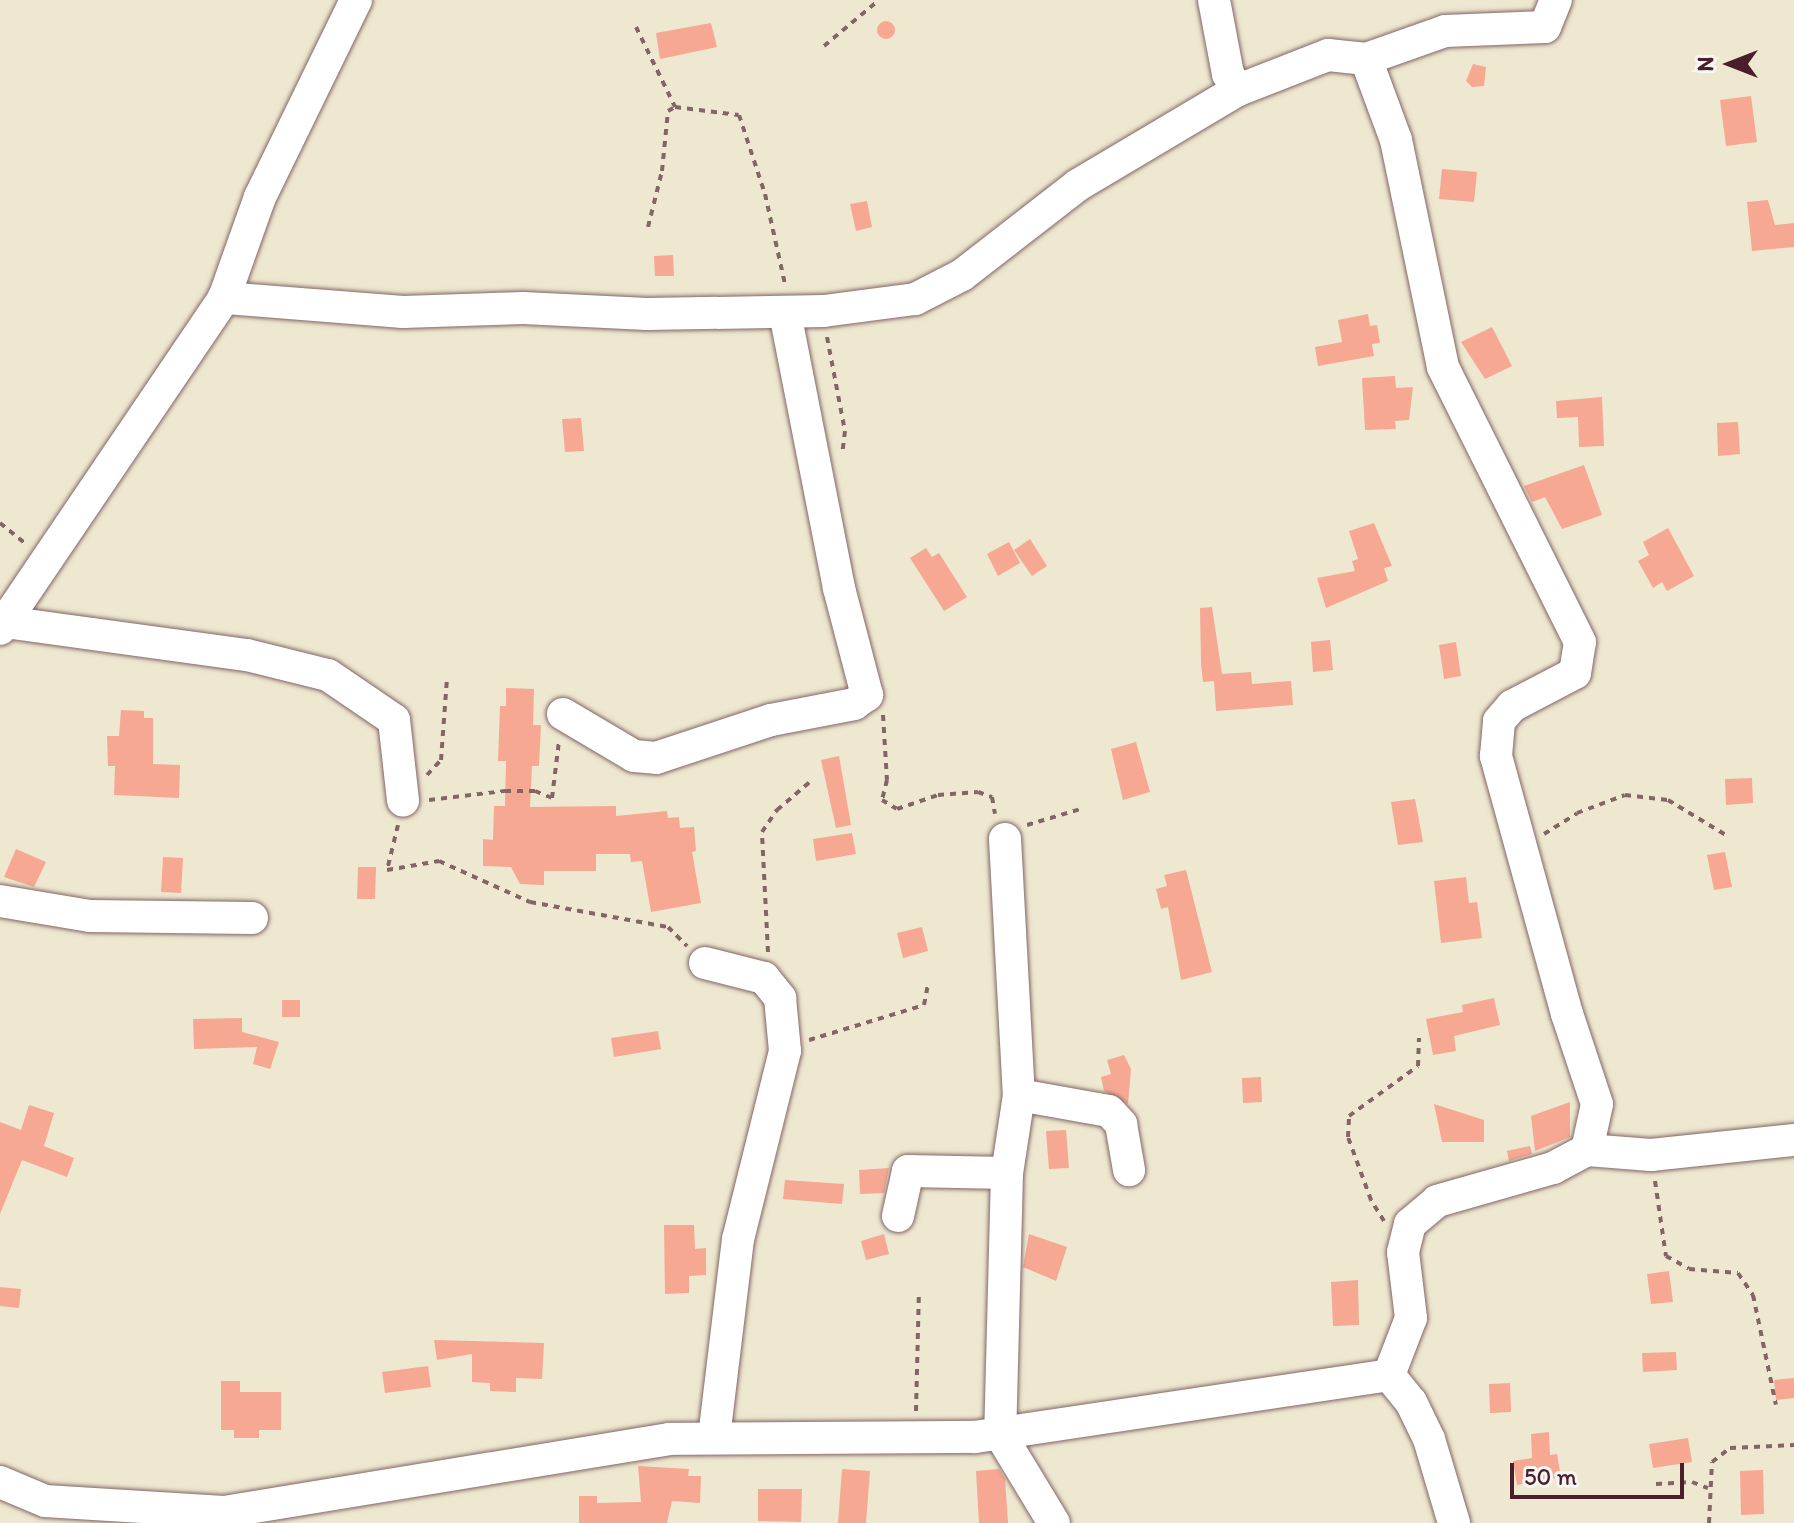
<!DOCTYPE html>
<style>
body{margin:0}
#map{position:relative;width:1794px;height:1523px;overflow:hidden;background:#eee8d0;font-family:Itim,sans-serif}
div>[style]{position:absolute}
[style*='--x']{left:calc(var(--x)*1px);top:calc(var(--y)*1px);width:calc(var(--w)*1px);rotate:calc(var(--a)*1deg)}
.building>*{inset:0;background:#f6a892}
.round{border-radius:50%}
.path>*{height:4px;margin-top:-2px;transform-origin:0;background:repeating-linear-gradient(90deg,#836565 0 6px,transparent 0 12px)}
.roads{filter:drop-shadow(0 0 2px #836565) drop-shadow(0 0 2px #836565)}
.minor>*{height:32px;margin:-16px;padding:0 16px;transform-origin:16px;border-radius:16px;background:#fff}
span{translate:-50% -50%;white-space:nowrap;text-align:center;line-height:1.15;-webkit-text-stroke:6px #f6f6f2;paint-order:stroke}
.north{position:absolute;left:1690px;top:24px;width:80px;height:80px;-webkit-text-stroke:6px #f6f6f2;paint-order:stroke;rotate:270deg;font-size:22px;font-weight:700;line-height:32px;text-align:center;color:#4a1f2b}
.north::after{content:'';display:block;margin:auto;width:28px;height:36px;background:#4a1f2b;clip-path:polygon(50% 0,100% 100%,50% 72%,0 100%)}
.scale{position:absolute;left:1510px;top:1463px;width:174px;height:36px;box-sizing:border-box;border:4px solid #4a1f2b;border-top:0;padding-left:10px;font-size:24px;line-height:28px;white-space:nowrap;color:#4a1f2b;-webkit-text-stroke:6px #f6f6f2;paint-order:stroke}
</style>
<div id="map">
<div class="building">
<div class="round" style="left:877px;top:21px;width:18px;height:18px"></div>
<div style="clip-path:polygon(711px 23px,717px 47px,660px 59px,656px 33px)"></div>
<div style="clip-path:polygon(1473px 64px,1486px 67px,1484px 86px,1472px 87px,1466px 81px)"></div>
<div style="clip-path:polygon(1751px 96px,1757px 142px,1726px 146px,1720px 100px)"></div>
<div style="clip-path:polygon(1442px 169px,1477px 172px,1474px 202px,1439px 199px)"></div>
<div style="clip-path:polygon(1768px 200px,1775px 225px,1794px 223px,1794px 247px,1752px 251px,1747px 202px)"></div>
<div style="clip-path:polygon(867px 201px,872px 227px,856px 231px,850px 204px)"></div>
<div style="clip-path:polygon(673px 255px,674px 276px,655px 276px,654px 256px)"></div>
<div style="clip-path:polygon(1368px 314px,1370px 326px,1377px 325px,1380px 343px,1372px 344px,1374px 356px,1318px 366px,1315px 347px,1342px 342px,1338px 320px)"></div>
<div style="clip-path:polygon(1492px 327px,1512px 366px,1485px 379px,1461px 342px)"></div>
<div style="clip-path:polygon(1395px 376px,1396px 388px,1413px 387px,1409px 420px,1395px 421px,1396px 429px,1365px 430px,1362px 378px)"></div>
<div style="clip-path:polygon(1602px 397px,1604px 446px,1579px 447px,1578px 417px,1557px 418px,1556px 401px)"></div>
<div style="clip-path:polygon(581px 418px,584px 451px,565px 452px,562px 419px)"></div>
<div style="clip-path:polygon(1738px 422px,1740px 454px,1718px 456px,1717px 423px)"></div>
<div style="clip-path:polygon(1584px 465px,1602px 515px,1562px 529px,1545px 497px,1532px 502px,1524px 486px)"></div>
<div style="clip-path:polygon(1374px 523px,1392px 566px,1384px 568px,1388px 581px,1326px 608px,1317px 578px,1355px 571px,1352px 561px,1358px 559px,1349px 531px)"></div>
<div style="clip-path:polygon(1668px 528px,1694px 576px,1667px 591px,1662px 582px,1653px 588px,1638px 561px,1649px 555px,1643px 542px)"></div>
<div style="clip-path:polygon(1030px 539px,1047px 566px,1032px 576px,1014px 550px)"></div>
<div style="clip-path:polygon(1009px 542px,1020px 563px,998px 576px,987px 554px)"></div>
<div style="clip-path:polygon(926px 548px,932px 557px,939px 553px,967px 597px,944px 611px,910px 558px)"></div>
<div style="clip-path:polygon(1212px 607px,1222px 674px,1251px 672px,1252px 684px,1291px 681px,1293px 705px,1216px 711px,1214px 681px,1203px 682px,1201px 664px,1200px 608px)"></div>
<div style="clip-path:polygon(1330px 640px,1333px 670px,1313px 672px,1311px 642px)"></div>
<div style="clip-path:polygon(1456px 642px,1461px 676px,1444px 679px,1439px 645px)"></div>
<div style="clip-path:polygon(506px 688px,534px 689px,533px 725px,541px 725px,539px 766px,532px 766px,530px 807px,616px 806px,616px 816px,667px 811px,668px 818px,679px 817px,680px 828px,694px 827px,696px 851px,692px 852px,701px 903px,651px 912px,642px 861px,631px 862px,630px 854px,596px 854px,596px 871px,544px 871px,544px 885px,520px 884px,511px 867px,483px 866px,483px 839px,493px 840px,494px 806px,505px 806px,506px 761px,498px 761px,500px 706px,506px 706px)"></div>
<div style="clip-path:polygon(121px 710px,144px 711px,144px 718px,153px 718px,153px 764px,180px 765px,179px 798px,114px 795px,115px 766px,108px 766px,107px 736px,119px 736px)"></div>
<div style="clip-path:polygon(1136px 742px,1150px 792px,1123px 800px,1111px 749px)"></div>
<div style="clip-path:polygon(839px 756px,851px 825px,836px 828px,821px 760px)"></div>
<div style="clip-path:polygon(1752px 778px,1753px 803px,1726px 805px,1725px 779px)"></div>
<div style="clip-path:polygon(1415px 799px,1423px 842px,1398px 845px,1391px 802px)"></div>
<div style="clip-path:polygon(852px 833px,856px 854px,816px 861px,813px 839px)"></div>
<div style="clip-path:polygon(16px 849px,46px 862px,34px 887px,4px 877px)"></div>
<div style="clip-path:polygon(1725px 852px,1732px 887px,1714px 890px,1707px 855px)"></div>
<div style="clip-path:polygon(163px 857px,183px 858px,181px 893px,161px 892px)"></div>
<div style="clip-path:polygon(358px 867px,376px 867px,375px 899px,357px 899px)"></div>
<div style="clip-path:polygon(1186px 870px,1212px 972px,1181px 980px,1168px 907px,1161px 909px,1156px 889px,1167px 886px,1164px 875px)"></div>
<div style="clip-path:polygon(1466px 877px,1469px 903px,1477px 902px,1482px 938px,1441px 943px,1434px 881px)"></div>
<div style="clip-path:polygon(922px 927px,928px 951px,903px 958px,897px 933px)"></div>
<div style="clip-path:polygon(1494px 998px,1500px 1025px,1454px 1036px,1456px 1051px,1433px 1055px,1426px 1019px,1463px 1012px,1462px 1005px)"></div>
<div style="clip-path:polygon(282px 1000px,300px 1000px,300px 1017px,282px 1017px)"></div>
<div style="clip-path:polygon(242px 1018px,242px 1032px,279px 1042px,270px 1069px,253px 1064px,257px 1047px,194px 1049px,193px 1019px)"></div>
<div style="clip-path:polygon(658px 1031px,661px 1049px,614px 1057px,611px 1038px)"></div>
<div style="clip-path:polygon(1124px 1055px,1131px 1069px,1128px 1104px,1104px 1091px,1101px 1077px,1111px 1074px,1107px 1060px)"></div>
<div style="clip-path:polygon(1261px 1077px,1262px 1102px,1243px 1103px,1242px 1078px)"></div>
<div style="clip-path:polygon(1570px 1102px,1570px 1137px,1535px 1151px,1531px 1116px)"></div>
<div style="clip-path:polygon(1434px 1104px,1484px 1120px,1484px 1142px,1442px 1142px)"></div>
<div style="clip-path:polygon(29px 1105px,54px 1113px,44px 1146px,74px 1158px,67px 1177px,22px 1160px,0 1214px,0 1122px,21px 1130px)"></div>
<div style="clip-path:polygon(1066px 1130px,1069px 1168px,1049px 1169px,1046px 1131px)"></div>
<div style="clip-path:polygon(1530px 1146px,1532px 1154px,1509px 1161px,1507px 1151px)"></div>
<div style="clip-path:polygon(889px 1168px,884px 1193px,860px 1194px,859px 1170px)"></div>
<div style="clip-path:polygon(785px 1180px,844px 1184px,842px 1204px,783px 1199px)"></div>
<div style="clip-path:polygon(664px 1225px,694px 1225px,695px 1249px,706px 1248px,706px 1275px,689px 1276px,689px 1293px,665px 1294px)"></div>
<div style="clip-path:polygon(884px 1234px,889px 1254px,866px 1260px,861px 1241px)"></div>
<div style="clip-path:polygon(1029px 1234px,1067px 1247px,1056px 1281px,1023px 1267px)"></div>
<div style="clip-path:polygon(1669px 1271px,1673px 1302px,1651px 1304px,1647px 1274px)"></div>
<div style="clip-path:polygon(1358px 1280px,1359px 1325px,1333px 1326px,1331px 1282px)"></div>
<div style="clip-path:polygon(0 1287px,21px 1289px,19px 1308px,0 1306px)"></div>
<div style="clip-path:polygon(434px 1340px,544px 1343px,542px 1379px,516px 1378px,516px 1392px,490px 1391px,490px 1383px,472px 1382px,472px 1354px,437px 1360px)"></div>
<div style="clip-path:polygon(1676px 1352px,1677px 1370px,1643px 1372px,1642px 1353px)"></div>
<div style="clip-path:polygon(428px 1366px,431px 1387px,385px 1393px,382px 1372px)"></div>
<div style="clip-path:polygon(1794px 1378px,1794px 1398px,1776px 1400px,1774px 1380px)"></div>
<div style="clip-path:polygon(221px 1381px,240px 1381px,240px 1392px,281px 1392px,281px 1430px,259px 1430px,259px 1438px,234px 1438px,234px 1430px,221px 1430px)"></div>
<div style="clip-path:polygon(1510px 1383px,1511px 1412px,1490px 1413px,1489px 1384px)"></div>
<div style="clip-path:polygon(1549px 1432px,1550px 1455px,1557px 1454px,1561px 1477px,1517px 1485px,1513px 1461px,1532px 1458px,1531px 1434px)"></div>
<div style="clip-path:polygon(1688px 1438px,1692px 1462px,1653px 1468px,1649px 1444px)"></div>
<div style="clip-path:polygon(638px 1466px,689px 1469px,688px 1476px,701px 1476px,700px 1503px,672px 1501px,667px 1523px,579px 1523px,579px 1496px,597px 1496px,597px 1503px,641px 1502px)"></div>
<div style="clip-path:polygon(842px 1469px,870px 1471px,866px 1523px,838px 1523px)"></div>
<div style="clip-path:polygon(999px 1469px,1005px 1479px,1008px 1523px,979px 1523px,976px 1471px)"></div>
<div style="clip-path:polygon(1763px 1470px,1764px 1514px,1741px 1515px,1740px 1471px)"></div>
<div style="clip-path:polygon(758px 1489px,802px 1489px,801px 1522px,758px 1521px)"></div>
</div>
<div class="path">
<div style="--x:636;--y:27;--w:89;--a:64"></div>
<div style="--x:675;--y:107;--w:64;--a:7.1"></div>
<div style="--x:739;--y:115;--w:83;--a:71.8"></div>
<div style="--x:765;--y:194;--w:92;--a:77.5"></div>
<div style="--x:824;--y:46;--w:72;--a:-39.9"></div>
<div style="--x:648;--y:227;--w:58;--a:-76"></div>
<div style="--x:662;--y:171;--w:60;--a:-84.3"></div>
<div style="--x:668;--y:111;--w:8;--a:-30"></div>
<div style="--x:827;--y:337;--w:96;--a:79.2"></div>
<div style="--x:845;--y:431;--w:24;--a:97"></div>
<div style="--x:0;--y:523;--w:32;--a:39"></div>
<div style="--x:883;--y:715;--w:65;--a:86.5"></div>
<div style="--x:887;--y:780;--w:21;--a:104"></div>
<div style="--x:882;--y:800;--w:17;--a:31"></div>
<div style="--x:897;--y:809;--w:43;--a:-18.9"></div>
<div style="--x:938;--y:795;--w:40;--a:-4.3"></div>
<div style="--x:978;--y:792;--w:15;--a:20"></div>
<div style="--x:992;--y:797;--w:17;--a:80"></div>
<div style="--x:427;--y:775;--w:21;--a:-47"></div>
<div style="--x:441;--y:760;--w:81;--a:-85.8"></div>
<div style="--x:429;--y:800;--w:77;--a:-6.8"></div>
<div style="--x:505;--y:791;--w:30;--a:0"></div>
<div style="--x:535;--y:791;--w:18;--a:22"></div>
<div style="--x:552;--y:798;--w:57;--a:-83"></div>
<div style="--x:398;--y:825;--w:46;--a:103.7"></div>
<div style="--x:387;--y:870;--w:53;--a:-9.8"></div>
<div style="--x:439;--y:861;--w:100;--a:24.3"></div>
<div style="--x:530;--y:902;--w:140;--a:10.3"></div>
<div style="--x:668;--y:927;--w:27;--a:45"></div>
<div style="--x:1027;--y:825;--w:59;--a:-16.6"></div>
<div style="--x:1544;--y:834;--w:39;--a:-32"></div>
<div style="--x:1577;--y:813;--w:51;--a:-20.6"></div>
<div style="--x:1625;--y:795;--w:43;--a:6.6"></div>
<div style="--x:1668;--y:800;--w:71;--a:31.2"></div>
<div style="--x:768;--y:952;--w:120;--a:-92.9"></div>
<div style="--x:762;--y:832;--w:27;--a:-56"></div>
<div style="--x:777;--y:810;--w:45;--a:-40.5"></div>
<div style="--x:809;--y:1040;--w:120;--a:-16.9"></div>
<div style="--x:924;--y:1005;--w:21;--a:-79"></div>
<div style="--x:1655;--y:1181;--w:76;--a:81.7"></div>
<div style="--x:1666;--y:1256;--w:26;--a:29"></div>
<div style="--x:1689;--y:1269;--w:49;--a:4.7"></div>
<div style="--x:1738;--y:1273;--w:27;--a:56"></div>
<div style="--x:1753;--y:1295;--w:112;--a:78.2"></div>
<div style="--x:1384;--y:1221;--w:25;--a:-122"></div>
<div style="--x:1371;--y:1200;--w:67;--a:-110.1"></div>
<div style="--x:1348;--y:1137;--w:21;--a:-87"></div>
<div style="--x:1349;--y:1116;--w:85;--a:-35.9"></div>
<div style="--x:1418;--y:1066;--w:28;--a:-88"></div>
<div style="--x:916;--y:1411;--w:120;--a:-88.6"></div>
<div style="--x:1656;--y:1484;--w:36;--a:-3"></div>
<div style="--x:1692;--y:1482;--w:17;--a:21"></div>
<div style="--x:1709;--y:1523;--w:61;--a:-87.2"></div>
<div style="--x:1712;--y:1462;--w:23;--a:-38"></div>
<div style="--x:1730;--y:1448;--w:64;--a:-2.7"></div>
</div>
<div class="roads">
<div class="minor">
<div style="--x:1214;--y:0;--w:75;--a:79.3"></div>
<div style="--x:1228;--y:74;--w:19;--a:58"></div>
<div style="--x:1366;--y:59;--w:84;--a:-19.5"></div>
<div style="--x:1445;--y:31;--w:100;--a:-2.3"></div>
<div style="--x:1545;--y:27;--w:29;--a:-68"></div>
<div style="--x:5;--y:622;--w:244;--a:7.8"></div>
<div style="--x:247;--y:655;--w:83;--a:13.9"></div>
<div style="--x:328;--y:675;--w:80;--a:34.3"></div>
<div style="--x:394;--y:720;--w:81;--a:83.6"></div>
<div style="--x:0;--y:629;--w:400;--a:-55.9"></div>
<div style="--x:224;--y:298;--w:107;--a:-70.4"></div>
<div style="--x:260;--y:197;--w:219;--a:-64"></div>
<div style="--x:563;--y:714;--w:82;--a:30.6"></div>
<div style="--x:634;--y:756;--w:22;--a:5"></div>
<div style="--x:656;--y:758;--w:121;--a:-18.3"></div>
<div style="--x:771;--y:720;--w:85;--a:-10.9"></div>
<div style="--x:854;--y:704;--w:16;--a:-35"></div>
<div style="--x:867;--y:695;--w:111;--a:-104.7"></div>
<div style="--x:839;--y:588;--w:281;--a:-101.1"></div>
<div style="--x:1005;--y:839;--w:256;--a:86.9"></div>
<div style="--x:1019;--y:1095;--w:79;--a:98.7"></div>
<div style="--x:1007;--y:1173;--w:261;--a:91.5"></div>
<div style="--x:1000;--y:1434;--w:104;--a:58.8"></div>
<div style="--x:0;--y:901;--w:91;--a:9.5"></div>
<div style="--x:90;--y:916;--w:162;--a:0.7"></div>
<div style="--x:705;--y:963;--w:61;--a:14.3"></div>
<div style="--x:764;--y:978;--w:26;--a:51"></div>
<div style="--x:780;--y:998;--w:53;--a:84.6"></div>
<div style="--x:785;--y:1051;--w:194;--a:104"></div>
<div style="--x:738;--y:1239;--w:200;--a:96.9"></div>
<div style="--x:1019;--y:1095;--w:91;--a:10.1"></div>
<div style="--x:1109;--y:1111;--w:18;--a:47"></div>
<div style="--x:1121;--y:1124;--w:47;--a:80.1"></div>
<div style="--x:1587;--y:1150;--w:64;--a:4.5"></div>
<div style="--x:1651;--y:1155;--w:144;--a:-6"></div>
<div style="--x:898;--y:1216;--w:46;--a:-77.5"></div>
<div style="--x:908;--y:1171;--w:99;--a:1.2"></div>
<div style="--x:1389;--y:1375;--w:35;--a:51"></div>
<div style="--x:1411;--y:1402;--w:41;--a:64.1"></div>
<div style="--x:1429;--y:1439;--w:88;--a:73.4"></div>
<div style="--x:0;--y:1482;--w:49;--a:22.9"></div>
<div style="--x:45;--y:1501;--w:179;--a:3.5"></div>
<div style="--x:224;--y:1512;--w:451;--a:-9.3"></div>
<div style="--x:669;--y:1439;--w:306;--a:-0.4"></div>
<div style="--x:975;--y:1437;--w:419;--a:-8.5"></div>
<div style="--x:1389;--y:1375;--w:61;--a:-68.9"></div>
<div style="--x:1411;--y:1318;--w:66;--a:-96.9"></div>
<div style="--x:1403;--y:1252;--w:29;--a:-76"></div>
<div style="--x:1410;--y:1224;--w:35;--a:-40"></div>
<div style="--x:1437;--y:1201;--w:121;--a:-15.9"></div>
<div style="--x:1553;--y:1168;--w:38;--a:-28"></div>
<div style="--x:1587;--y:1150;--w:47;--a:-77.7"></div>
<div style="--x:1597;--y:1104;--w:95;--a:-108.4"></div>
<div style="--x:1567;--y:1014;--w:268;--a:-105.4"></div>
<div style="--x:1496;--y:756;--w:35;--a:-85"></div>
<div style="--x:1499;--y:721;--w:20;--a:-49"></div>
<div style="--x:1512;--y:706;--w:71;--a:-27.6"></div>
<div style="--x:1575;--y:673;--w:31;--a:-81"></div>
<div style="--x:1580;--y:642;--w:307;--a:-116.5"></div>
<div style="--x:1443;--y:367;--w:232;--a:-101.7"></div>
<div style="--x:1396;--y:140;--w:86;--a:-110.3"></div>
<div style="--x:1366;--y:59;--w:38;--a:-174"></div>
<div style="--x:1328;--y:55;--w:97;--a:158.7"></div>
<div style="--x:1238;--y:90;--w:186;--a:149.3"></div>
<div style="--x:1078;--y:185;--w:147;--a:142.2"></div>
<div style="--x:962;--y:275;--w:53;--a:152.9"></div>
<div style="--x:915;--y:299;--w:92;--a:172.5"></div>
<div style="--x:824;--y:311;--w:177;--a:179"></div>
<div style="--x:647;--y:314;--w:124;--a:-177.2"></div>
<div style="--x:523;--y:308;--w:120;--a:178.1"></div>
<div style="--x:403;--y:312;--w:180;--a:-175.5"></div>
</div>
</div>
<div class="north">N</div>
<div class="scale">50 m</div>
</div>
